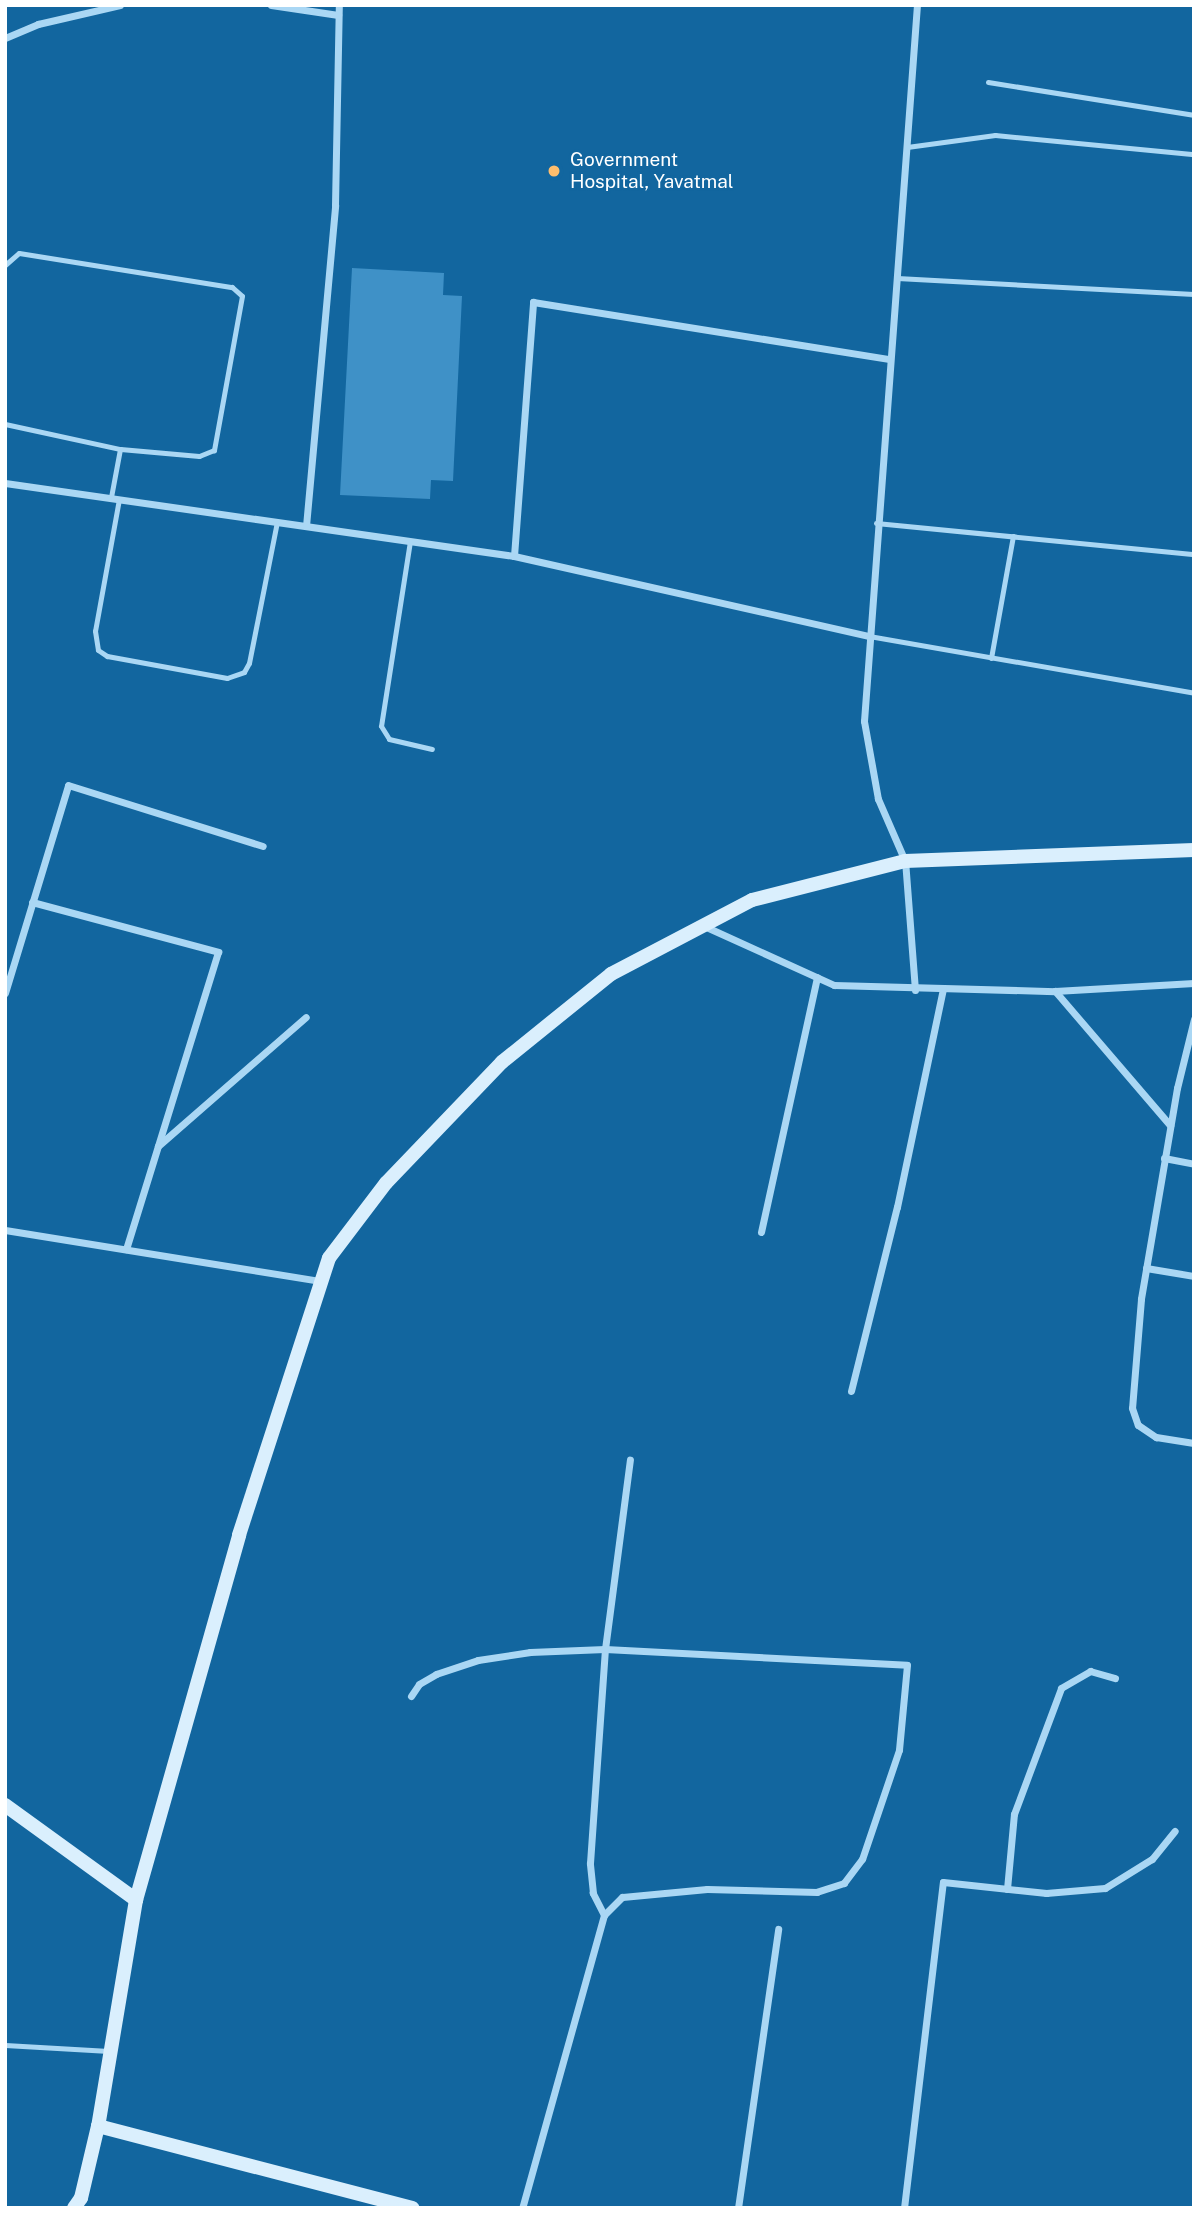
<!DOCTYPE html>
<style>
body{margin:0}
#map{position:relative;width:1199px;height:2213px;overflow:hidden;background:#12669f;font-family:"Public Sans",sans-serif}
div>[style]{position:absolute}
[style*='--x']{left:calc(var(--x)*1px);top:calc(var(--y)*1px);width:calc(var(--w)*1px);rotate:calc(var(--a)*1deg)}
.building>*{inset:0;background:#3f91c7}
.lane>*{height:5px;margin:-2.5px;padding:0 2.5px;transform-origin:2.5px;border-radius:2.5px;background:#aad7f4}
.street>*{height:7px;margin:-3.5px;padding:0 3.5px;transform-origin:3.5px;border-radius:3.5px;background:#aad7f4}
.secondary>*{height:14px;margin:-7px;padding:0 7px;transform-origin:7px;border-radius:7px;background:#daeffd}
.dots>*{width:19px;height:19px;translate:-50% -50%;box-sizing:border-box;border:4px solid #12669f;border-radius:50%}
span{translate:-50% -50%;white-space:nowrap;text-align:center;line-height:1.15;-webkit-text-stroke:5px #12669f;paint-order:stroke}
.poi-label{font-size:19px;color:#fff}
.left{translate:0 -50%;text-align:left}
.frame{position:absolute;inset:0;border:7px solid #fff;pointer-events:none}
</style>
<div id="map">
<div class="building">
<div style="clip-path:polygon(352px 268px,444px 273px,443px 295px,462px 296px,453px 481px,431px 480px,430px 499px,340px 495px)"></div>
</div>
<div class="lane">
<div style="--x:988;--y:82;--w:209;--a:9.1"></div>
<div style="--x:907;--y:147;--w:89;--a:-7.8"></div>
<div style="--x:995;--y:135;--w:200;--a:5.5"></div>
<div style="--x:5;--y:265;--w:18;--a:-41"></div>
<div style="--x:19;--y:253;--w:216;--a:9.1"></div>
<div style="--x:232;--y:287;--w:13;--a:42"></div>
<div style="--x:242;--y:296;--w:157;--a:100.3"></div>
<div style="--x:214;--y:450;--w:16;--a:158"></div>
<div style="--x:199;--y:456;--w:79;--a:-174.9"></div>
<div style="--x:120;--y:449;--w:49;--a:100.6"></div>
<div style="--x:897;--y:278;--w:297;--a:3.1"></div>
<div style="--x:5;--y:424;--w:118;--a:12.3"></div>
<div style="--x:119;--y:499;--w:134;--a:100.3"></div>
<div style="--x:95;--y:631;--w:19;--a:81"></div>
<div style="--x:98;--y:650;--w:11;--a:34"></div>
<div style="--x:107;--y:656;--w:122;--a:10.4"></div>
<div style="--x:227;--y:678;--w:18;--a:-19"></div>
<div style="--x:244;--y:672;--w:10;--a:-61"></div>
<div style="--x:249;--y:663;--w:144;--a:-78.8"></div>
<div style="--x:876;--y:523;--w:320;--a:5.6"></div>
<div style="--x:410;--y:541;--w:187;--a:98.9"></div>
<div style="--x:381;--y:726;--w:15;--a:58"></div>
<div style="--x:389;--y:739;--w:44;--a:13.1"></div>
<div style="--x:869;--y:636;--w:330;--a:9.9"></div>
<div style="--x:991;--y:658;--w:124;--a:-79.8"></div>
<div style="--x:5;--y:2045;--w:104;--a:3.3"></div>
</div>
<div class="street">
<div style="--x:271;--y:5;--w:68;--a:8.5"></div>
<div style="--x:5;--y:38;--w:36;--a:-23"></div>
<div style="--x:38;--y:24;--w:84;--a:-13"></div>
<div style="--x:5;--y:483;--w:514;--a:8.16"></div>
<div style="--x:514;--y:556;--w:363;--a:12.7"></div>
<div style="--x:306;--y:526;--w:322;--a:-84.8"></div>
<div style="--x:335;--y:205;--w:200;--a:-88.9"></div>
<div style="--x:514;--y:556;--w:255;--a:-85.7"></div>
<div style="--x:533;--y:302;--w:361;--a:9.1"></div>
<div style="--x:32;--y:902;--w:193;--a:15"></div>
<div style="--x:218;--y:952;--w:311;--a:107.2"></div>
<div style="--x:704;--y:926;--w:143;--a:24.4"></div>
<div style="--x:834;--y:985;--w:221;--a:1.6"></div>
<div style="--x:1055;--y:991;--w:139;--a:-3.3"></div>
<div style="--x:915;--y:990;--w:129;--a:-94.4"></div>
<div style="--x:905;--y:861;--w:68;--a:-113.5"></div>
<div style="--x:878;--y:799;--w:79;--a:-100.2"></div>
<div style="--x:864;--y:721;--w:718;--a:-85.77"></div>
<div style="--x:1055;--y:991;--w:177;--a:49.4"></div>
<div style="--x:5;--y:993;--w:217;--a:-73.1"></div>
<div style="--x:68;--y:785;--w:204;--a:17.4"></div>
<div style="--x:1194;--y:1019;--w:71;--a:103.8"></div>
<div style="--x:1177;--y:1088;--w:214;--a:99.7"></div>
<div style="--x:1141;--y:1299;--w:109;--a:94.7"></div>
<div style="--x:1132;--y:1408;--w:18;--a:71"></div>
<div style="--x:1138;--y:1425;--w:22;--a:34"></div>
<div style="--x:1156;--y:1437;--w:38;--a:9"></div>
<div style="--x:158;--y:1146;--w:196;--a:-41.1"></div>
<div style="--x:1164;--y:1158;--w:31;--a:11"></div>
<div style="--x:5;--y:1230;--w:320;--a:9.2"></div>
<div style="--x:761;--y:1232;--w:261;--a:-77.6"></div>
<div style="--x:1146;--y:1268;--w:49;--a:9.5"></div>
<div style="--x:851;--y:1391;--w:190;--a:-76"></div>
<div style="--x:897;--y:1207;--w:223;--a:-78.1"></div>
<div style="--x:411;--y:1696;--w:14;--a:-56"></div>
<div style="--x:419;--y:1684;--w:20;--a:-30"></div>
<div style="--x:436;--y:1674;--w:44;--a:-18.4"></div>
<div style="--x:478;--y:1660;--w:53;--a:-8.7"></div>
<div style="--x:530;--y:1652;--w:75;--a:-2.3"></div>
<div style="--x:605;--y:1649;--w:302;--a:3"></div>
<div style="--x:907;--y:1665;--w:85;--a:95.4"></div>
<div style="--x:899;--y:1750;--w:115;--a:108.7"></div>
<div style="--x:862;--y:1859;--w:30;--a:127"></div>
<div style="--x:844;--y:1883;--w:28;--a:162"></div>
<div style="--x:817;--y:1892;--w:110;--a:-178.4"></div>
<div style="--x:707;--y:1889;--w:85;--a:174.6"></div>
<div style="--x:622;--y:1897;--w:25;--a:135"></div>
<div style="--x:604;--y:1915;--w:304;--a:105.6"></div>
<div style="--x:1007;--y:1889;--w:75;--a:-84.7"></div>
<div style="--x:1014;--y:1814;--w:134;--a:-69.5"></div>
<div style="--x:1061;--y:1688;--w:34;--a:-30"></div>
<div style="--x:1090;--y:1671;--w:26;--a:16"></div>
<div style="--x:604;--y:1915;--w:25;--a:-117"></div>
<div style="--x:593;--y:1893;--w:30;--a:-96"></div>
<div style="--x:590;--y:1863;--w:215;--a:-86"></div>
<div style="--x:605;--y:1649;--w:191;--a:-82.5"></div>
<div style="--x:738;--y:2208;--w:282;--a:-81.8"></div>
<div style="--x:904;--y:2208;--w:328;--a:-83.2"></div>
<div style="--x:943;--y:1882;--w:104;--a:6.1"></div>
<div style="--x:1046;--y:1893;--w:59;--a:-4.8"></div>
<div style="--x:1105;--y:1888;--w:55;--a:-31.7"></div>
<div style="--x:1152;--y:1859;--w:36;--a:-51"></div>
</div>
<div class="secondary">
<div style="--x:5;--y:1805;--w:162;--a:35.9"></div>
<div style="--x:136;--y:1900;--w:229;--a:99.5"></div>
<div style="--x:98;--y:2126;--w:74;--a:103.3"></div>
<div style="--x:81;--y:2198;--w:12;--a:125"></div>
<div style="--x:136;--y:1900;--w:379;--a:-74.2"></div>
<div style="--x:239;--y:1535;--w:291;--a:-72"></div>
<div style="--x:329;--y:1258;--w:94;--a:-52.8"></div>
<div style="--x:386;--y:1183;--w:168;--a:-46.2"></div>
<div style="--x:502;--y:1062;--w:140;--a:-38.9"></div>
<div style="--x:611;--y:974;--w:159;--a:-27.7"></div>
<div style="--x:752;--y:900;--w:158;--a:-14.3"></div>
<div style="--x:905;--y:861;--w:289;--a:-2.2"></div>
<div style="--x:98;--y:2126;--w:325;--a:14.6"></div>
</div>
<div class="dots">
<div style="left:554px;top:171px;background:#ffbe6d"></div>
</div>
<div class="poi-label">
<span class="left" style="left:570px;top:171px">Government<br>Hospital, Yavatmal</span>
</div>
<div class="frame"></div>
</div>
